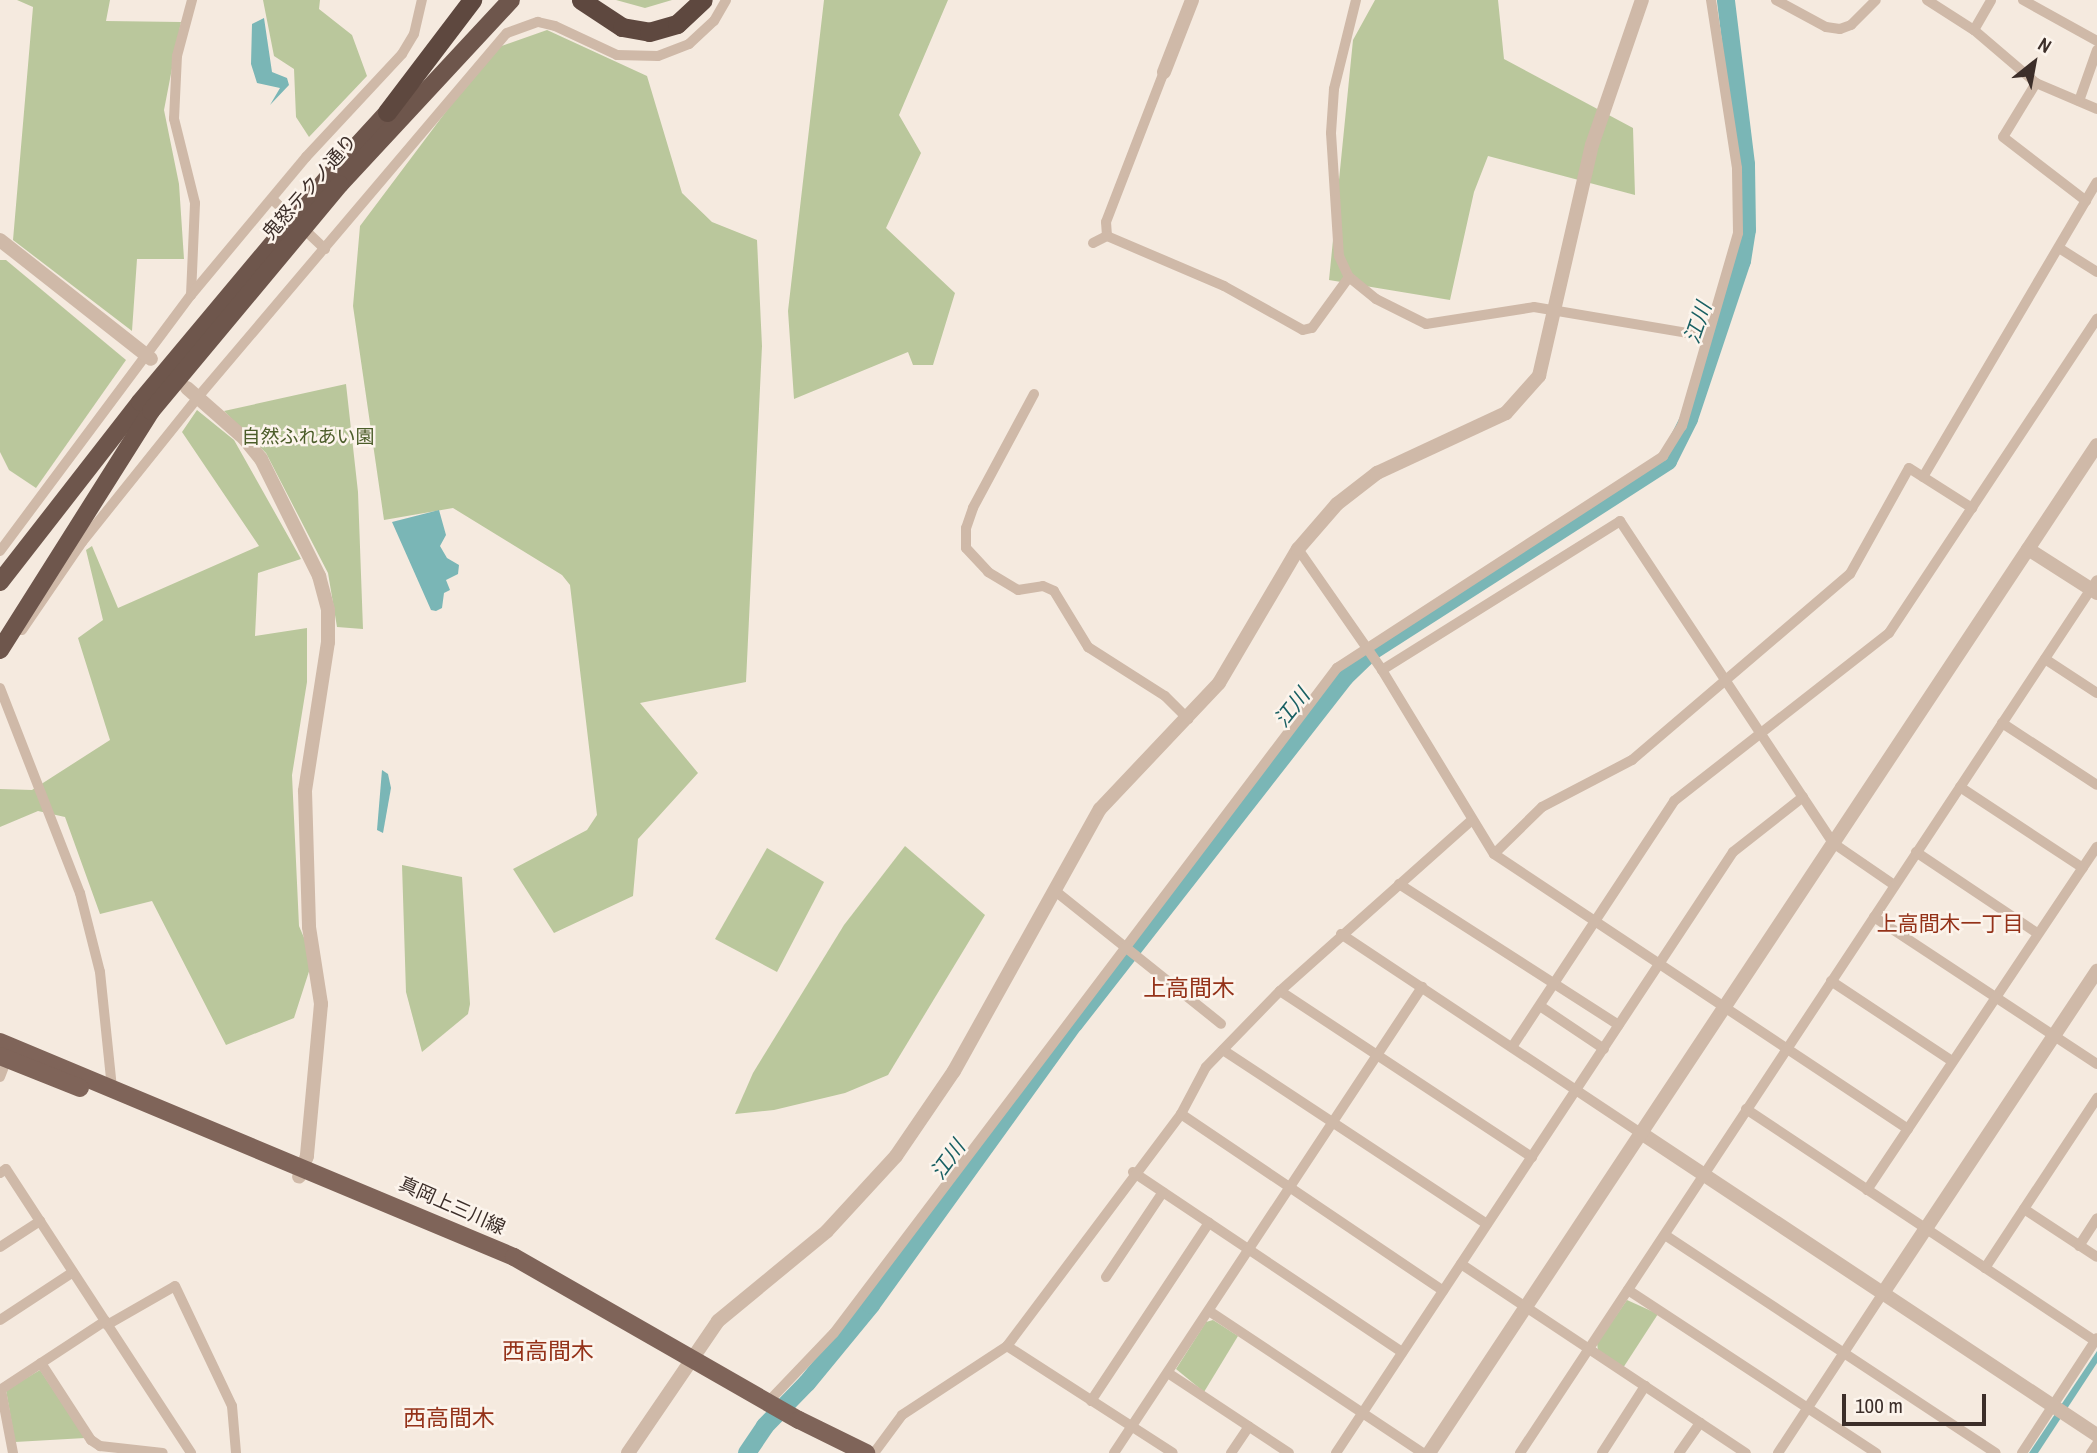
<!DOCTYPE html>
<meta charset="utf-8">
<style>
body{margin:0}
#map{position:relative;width:2097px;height:1453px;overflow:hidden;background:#f5eadf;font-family:"Archivo Narrow","Noto Sans JP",sans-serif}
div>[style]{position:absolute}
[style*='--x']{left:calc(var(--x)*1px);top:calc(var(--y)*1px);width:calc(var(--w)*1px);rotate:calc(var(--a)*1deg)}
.green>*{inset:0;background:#bac79c}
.water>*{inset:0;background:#7ab6b6}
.river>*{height:18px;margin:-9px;padding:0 9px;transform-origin:9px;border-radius:9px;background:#7ab6b6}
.minor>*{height:10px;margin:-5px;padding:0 5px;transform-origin:5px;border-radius:5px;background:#cfb9a8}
.tertiary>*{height:14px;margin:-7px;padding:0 7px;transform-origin:7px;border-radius:7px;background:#cfb9a8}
.primary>*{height:18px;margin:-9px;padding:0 9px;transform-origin:9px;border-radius:9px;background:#7f6459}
.trunk>*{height:18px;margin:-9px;padding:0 9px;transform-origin:9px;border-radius:9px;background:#6e564c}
.motorway>*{height:19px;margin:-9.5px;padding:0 9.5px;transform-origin:9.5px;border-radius:9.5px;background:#5e483f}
.trunk-bridge>*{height:18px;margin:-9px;padding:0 9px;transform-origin:9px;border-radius:9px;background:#6e564c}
span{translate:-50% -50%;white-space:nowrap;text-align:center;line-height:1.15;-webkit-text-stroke:5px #fcf4ec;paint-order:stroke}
.street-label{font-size:19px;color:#3c2e29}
.park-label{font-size:19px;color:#4c5d2a}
.water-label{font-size:21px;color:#196063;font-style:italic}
.neighbourhood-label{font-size:21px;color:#943219}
.quarter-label{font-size:23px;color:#943219}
.north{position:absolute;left:1999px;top:28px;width:70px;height:70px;-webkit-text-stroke:5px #fcf4ec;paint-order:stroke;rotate:31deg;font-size:19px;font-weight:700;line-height:28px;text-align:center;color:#3c2e29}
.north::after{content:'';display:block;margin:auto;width:24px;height:32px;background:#3c2e29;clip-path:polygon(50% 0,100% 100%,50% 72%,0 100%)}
.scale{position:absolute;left:1842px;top:1394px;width:144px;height:32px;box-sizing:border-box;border:4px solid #3c2e29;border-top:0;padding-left:9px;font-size:21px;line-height:24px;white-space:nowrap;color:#3c2e29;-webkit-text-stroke:5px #fcf4ec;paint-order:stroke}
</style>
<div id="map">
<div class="green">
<div style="clip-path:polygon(17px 0,110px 0,106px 21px,181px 22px,164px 110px,179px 184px,184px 259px,137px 259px,132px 331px,13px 240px,33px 7px)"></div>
<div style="clip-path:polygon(263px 0,320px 0,319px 9px,352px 35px,367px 76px,309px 137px,296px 117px,294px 69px,274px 56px)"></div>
<div style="clip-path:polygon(616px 0,672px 0,645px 8px)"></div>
<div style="clip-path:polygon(824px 0,948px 0,899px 115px,921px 153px,886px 228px,955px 293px,933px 365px,913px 365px,908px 352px,794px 399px,788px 311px)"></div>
<div style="clip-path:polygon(1375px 0,1498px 0,1504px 59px,1633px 128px,1635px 195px,1488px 156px,1474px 192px,1450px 300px,1329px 280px,1353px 40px)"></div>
<div style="clip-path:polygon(547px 30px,647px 76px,682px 193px,712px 222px,757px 240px,762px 346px,746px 682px,640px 703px,698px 773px,638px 839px,633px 896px,554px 933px,513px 869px,587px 830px,597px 815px,570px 585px,562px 575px,453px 508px,384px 520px,353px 306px,360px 226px,493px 49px)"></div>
<div style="clip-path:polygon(0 260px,6px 260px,126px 360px,36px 488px,9px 470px,0 452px)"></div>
<div style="clip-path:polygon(346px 384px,358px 492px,363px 629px,337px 627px,328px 573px,266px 453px,224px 411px)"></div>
<div style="clip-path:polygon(197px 410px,234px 440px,301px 559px,258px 573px,255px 636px,307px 628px,307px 682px,292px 775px,299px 926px,313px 959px,294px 1018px,226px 1045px,152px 901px,100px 914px,65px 817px,38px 811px,0 827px,0 789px,32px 790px,110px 740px,78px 638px,103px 620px,86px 550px,92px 546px,118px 608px,259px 546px,182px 432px)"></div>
<div style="clip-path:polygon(905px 846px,985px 915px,888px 1075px,845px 1093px,774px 1110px,735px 1114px,753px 1073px,844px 925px)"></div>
<div style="clip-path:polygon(767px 848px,824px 882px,777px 972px,715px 939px)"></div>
<div style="clip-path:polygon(402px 865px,462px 877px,470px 1004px,468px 1014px,422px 1052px,406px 992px)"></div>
<div style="clip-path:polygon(1627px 1300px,1658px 1314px,1623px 1368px,1598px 1351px,1597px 1343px)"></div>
<div style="clip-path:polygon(1213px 1320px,1238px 1336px,1204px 1392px,1176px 1369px,1206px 1322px)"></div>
<div style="clip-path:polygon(40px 1370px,85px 1438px,15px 1442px,6px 1390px)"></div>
</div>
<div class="water">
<div style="clip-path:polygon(264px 18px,272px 72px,287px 78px,289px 85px,270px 105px,280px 88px,257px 83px,251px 64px,252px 24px)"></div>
<div style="clip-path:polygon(439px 510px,446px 535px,440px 546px,447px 558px,459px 565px,458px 574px,446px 580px,450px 590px,444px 593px,442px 608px,436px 611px,431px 610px,392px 522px)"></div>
<div style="clip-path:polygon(382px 770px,388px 774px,391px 788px,383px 833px,377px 830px)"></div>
<div style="clip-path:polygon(2097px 1351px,2097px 1363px,2038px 1453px,2029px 1453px)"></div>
</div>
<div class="river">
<div style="--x:747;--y:1453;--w:32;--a:-56"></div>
<div style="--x:765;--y:1426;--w:60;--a:-45.7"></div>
<div style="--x:807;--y:1383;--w:101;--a:-50.6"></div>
<div style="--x:871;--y:1305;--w:347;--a:-54.2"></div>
<div style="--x:1074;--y:1024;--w:440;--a:-52"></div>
<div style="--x:1345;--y:677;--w:36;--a:-44"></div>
<div style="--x:1371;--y:652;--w:353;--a:-32.7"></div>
<div style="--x:1668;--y:461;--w:47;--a:-63.4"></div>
<div style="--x:1689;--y:419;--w:167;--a:-71.5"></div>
<div style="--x:1742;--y:261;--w:31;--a:-81"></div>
<div style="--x:1747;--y:230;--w:66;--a:-90.9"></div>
<div style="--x:1746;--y:164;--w:165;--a:-97"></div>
</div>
<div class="minor">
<div style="--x:1356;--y:0;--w:92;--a:103.9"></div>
<div style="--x:1334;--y:89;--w:44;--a:93.9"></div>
<div style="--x:1331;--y:133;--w:123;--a:86.3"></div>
<div style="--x:1339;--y:256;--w:23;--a:65"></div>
<div style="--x:1349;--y:277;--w:35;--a:39"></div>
<div style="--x:1376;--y:299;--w:56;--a:26.6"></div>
<div style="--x:1426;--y:324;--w:109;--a:-8.9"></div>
<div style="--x:1534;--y:307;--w:173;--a:9.6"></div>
<div style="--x:1776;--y:0;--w:57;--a:28.4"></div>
<div style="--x:1826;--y:27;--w:14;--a:8"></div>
<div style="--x:1840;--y:29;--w:12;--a:-20"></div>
<div style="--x:1851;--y:25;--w:35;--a:-45"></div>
<div style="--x:1927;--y:0;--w:56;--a:32.6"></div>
<div style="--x:1974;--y:30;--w:82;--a:40.5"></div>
<div style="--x:2036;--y:83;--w:66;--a:23.1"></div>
<div style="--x:2023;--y:0;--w:85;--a:29"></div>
<div style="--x:1974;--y:30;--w:34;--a:-60"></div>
<div style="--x:2036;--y:83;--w:63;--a:121.4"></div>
<div style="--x:2003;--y:137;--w:105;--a:37.6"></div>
<div style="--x:2079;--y:101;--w:54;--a:-70.6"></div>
<div style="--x:272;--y:199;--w:73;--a:43.3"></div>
<div style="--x:1107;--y:236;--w:14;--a:-94"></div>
<div style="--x:1106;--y:222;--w:161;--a:-68.9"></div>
<div style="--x:1093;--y:243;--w:16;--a:-27"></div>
<div style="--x:1107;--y:236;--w:127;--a:23.1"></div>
<div style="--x:1224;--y:286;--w:90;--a:29.1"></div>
<div style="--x:1303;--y:330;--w:9;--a:-13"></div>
<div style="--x:1312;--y:328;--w:63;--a:-54"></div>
<div style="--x:2059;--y:248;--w:45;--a:32.3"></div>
<div style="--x:191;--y:295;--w:92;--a:-87.5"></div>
<div style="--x:195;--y:203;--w:87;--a:-104"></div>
<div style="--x:174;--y:119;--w:63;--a:-87.3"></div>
<div style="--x:177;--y:56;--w:58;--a:-75"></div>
<div style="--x:1034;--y:394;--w:129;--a:118.2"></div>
<div style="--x:973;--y:508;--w:21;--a:109"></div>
<div style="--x:966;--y:528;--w:20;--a:90"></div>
<div style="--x:966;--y:548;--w:33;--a:47"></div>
<div style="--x:988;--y:572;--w:35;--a:31"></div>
<div style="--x:1018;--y:590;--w:25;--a:-9"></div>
<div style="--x:1043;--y:586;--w:12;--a:24"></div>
<div style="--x:1054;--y:591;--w:66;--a:58.7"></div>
<div style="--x:1088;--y:647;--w:91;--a:32.5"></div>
<div style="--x:1165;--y:696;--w:33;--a:45"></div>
<div style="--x:1923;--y:477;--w:342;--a:-59.5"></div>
<div style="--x:1298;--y:549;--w:147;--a:55.2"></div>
<div style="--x:1382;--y:670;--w:215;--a:58.7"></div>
<div style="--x:1494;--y:854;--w:497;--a:33.6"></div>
<div style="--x:0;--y:551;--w:319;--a:-53.3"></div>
<div style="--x:191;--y:295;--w:180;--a:-50.2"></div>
<div style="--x:306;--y:157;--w:141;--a:-47"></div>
<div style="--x:402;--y:54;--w:23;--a:-59"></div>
<div style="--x:414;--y:34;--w:35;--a:-77"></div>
<div style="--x:22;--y:630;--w:107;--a:-55.7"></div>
<div style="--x:82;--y:542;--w:186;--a:-51.3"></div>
<div style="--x:198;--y:397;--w:477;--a:-49.7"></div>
<div style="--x:507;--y:33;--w:33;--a:-20"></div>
<div style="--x:538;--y:22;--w:17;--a:13"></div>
<div style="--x:555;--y:26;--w:68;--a:25.1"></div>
<div style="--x:617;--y:55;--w:41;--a:1.4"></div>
<div style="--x:658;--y:56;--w:33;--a:-21"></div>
<div style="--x:689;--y:44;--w:34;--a:-43"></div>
<div style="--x:714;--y:21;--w:24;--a:-60"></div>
<div style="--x:2045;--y:659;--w:62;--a:33.2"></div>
<div style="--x:1382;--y:670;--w:281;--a:-32"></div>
<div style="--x:1620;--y:521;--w:386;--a:56.5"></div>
<div style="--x:1833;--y:843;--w:74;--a:34.5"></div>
<div style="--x:0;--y:688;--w:220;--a:68.7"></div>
<div style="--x:80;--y:893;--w:81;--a:75.8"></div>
<div style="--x:100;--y:972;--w:117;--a:84.1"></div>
<div style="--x:2002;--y:723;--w:113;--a:33.1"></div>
<div style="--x:1960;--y:787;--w:147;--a:33.4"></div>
<div style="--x:1916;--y:852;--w:146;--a:33.8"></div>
<div style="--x:1494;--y:854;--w:67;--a:-44.4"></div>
<div style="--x:1542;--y:807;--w:102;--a:-27.6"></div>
<div style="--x:1632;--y:760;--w:287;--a:-40.5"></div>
<div style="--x:1850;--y:574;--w:121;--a:-60.9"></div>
<div style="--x:1909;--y:468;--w:75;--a:32.4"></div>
<div style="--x:1399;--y:884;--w:261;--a:32.7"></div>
<div style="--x:1054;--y:890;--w:214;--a:38.7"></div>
<div style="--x:1874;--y:917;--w:267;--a:33.4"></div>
<div style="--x:1341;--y:934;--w:360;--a:33.6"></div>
<div style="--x:1831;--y:981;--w:145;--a:33.5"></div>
<div style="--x:1280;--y:991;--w:302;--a:33.4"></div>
<div style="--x:1540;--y:1006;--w:77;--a:33.9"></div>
<div style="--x:1512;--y:1047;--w:295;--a:-56.6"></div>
<div style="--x:1674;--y:801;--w:273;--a:-38"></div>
<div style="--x:1889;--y:633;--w:377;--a:-56.5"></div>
<div style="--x:1223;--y:1050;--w:316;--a:33.4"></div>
<div style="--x:0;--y:1077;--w:19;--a:-69"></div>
<div style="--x:1746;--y:1109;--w:419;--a:33.6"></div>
<div style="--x:1181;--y:1114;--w:316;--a:34"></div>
<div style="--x:1133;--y:1172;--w:324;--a:33.8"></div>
<div style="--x:0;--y:1173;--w:7;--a:-34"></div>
<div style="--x:6;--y:1169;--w:339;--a:56.9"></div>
<div style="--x:1867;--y:1190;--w:413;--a:-56.2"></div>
<div style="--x:2024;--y:1209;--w:87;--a:33.3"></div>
<div style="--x:1665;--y:1235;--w:396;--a:33.4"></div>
<div style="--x:2079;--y:1246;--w:33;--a:-57"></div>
<div style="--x:0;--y:1247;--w:48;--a:-33"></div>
<div style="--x:1461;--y:1264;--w:342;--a:33.6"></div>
<div style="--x:1985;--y:1268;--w:204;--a:-56.6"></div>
<div style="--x:1106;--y:1277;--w:102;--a:-56.2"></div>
<div style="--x:1628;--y:1290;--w:297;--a:33.3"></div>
<div style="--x:1209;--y:1311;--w:257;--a:33.6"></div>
<div style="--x:0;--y:1320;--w:87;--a:-33.3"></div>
<div style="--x:107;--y:1325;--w:78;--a:-29.8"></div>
<div style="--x:175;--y:1286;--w:133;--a:64.6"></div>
<div style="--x:232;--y:1406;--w:47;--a:85.1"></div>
<div style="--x:1007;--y:1346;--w:197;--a:32.8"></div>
<div style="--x:41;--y:1363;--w:92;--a:57"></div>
<div style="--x:91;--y:1440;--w:11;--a:34"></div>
<div style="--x:100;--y:1446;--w:63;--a:6.3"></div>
<div style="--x:1168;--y:1373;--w:145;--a:33.5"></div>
<div style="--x:0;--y:1390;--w:126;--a:-33.3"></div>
<div style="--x:1;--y:1390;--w:64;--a:79.2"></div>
<div style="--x:1091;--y:1401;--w:214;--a:-56.5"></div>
<div style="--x:768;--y:1402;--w:95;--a:-46.3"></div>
<div style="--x:834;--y:1333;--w:834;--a:-52.9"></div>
<div style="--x:1337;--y:668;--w:389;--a:-33"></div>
<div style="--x:1663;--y:456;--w:36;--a:-58"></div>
<div style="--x:1682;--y:426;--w:201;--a:-73.8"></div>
<div style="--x:1738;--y:233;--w:65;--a:-90.9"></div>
<div style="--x:1737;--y:168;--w:170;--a:-98.8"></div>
<div style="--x:874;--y:1453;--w:47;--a:-53.6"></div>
<div style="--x:902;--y:1415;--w:126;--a:-33.3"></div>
<div style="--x:1007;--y:1346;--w:290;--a:-53.1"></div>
<div style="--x:1181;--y:1114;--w:53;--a:-62"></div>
<div style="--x:1206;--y:1067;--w:106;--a:-45.8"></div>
<div style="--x:1280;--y:991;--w:257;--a:-41.7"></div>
<div style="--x:1114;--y:1453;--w:559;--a:-56.54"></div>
<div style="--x:1231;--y:1453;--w:32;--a:-56"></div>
<div style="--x:1336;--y:1453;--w:720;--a:-56.55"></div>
<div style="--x:1733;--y:852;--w:89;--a:-38.2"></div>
<div style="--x:1520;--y:1453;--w:1046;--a:-56.54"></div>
<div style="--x:1602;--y:1453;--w:80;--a:-57.3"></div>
<div style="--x:1679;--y:1453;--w:37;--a:-55"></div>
<div style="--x:1778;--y:1453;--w:191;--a:-56.7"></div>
<div style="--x:2022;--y:1453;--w:137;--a:-56.9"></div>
<div style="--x:2091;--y:1453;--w:11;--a:-56"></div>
</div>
<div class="tertiary">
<div style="--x:1164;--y:72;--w:77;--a:-68.7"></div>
<div style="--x:0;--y:240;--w:192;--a:38.2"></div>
<div style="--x:187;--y:388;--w:76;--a:41.3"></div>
<div style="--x:244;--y:438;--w:27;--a:51"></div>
<div style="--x:261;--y:459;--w:131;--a:63.6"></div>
<div style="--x:319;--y:576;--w:35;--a:75"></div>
<div style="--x:328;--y:610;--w:32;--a:90"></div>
<div style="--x:328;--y:642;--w:151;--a:98.8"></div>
<div style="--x:305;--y:791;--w:136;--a:88.3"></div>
<div style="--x:309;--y:927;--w:78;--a:81.1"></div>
<div style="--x:321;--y:1004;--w:153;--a:95.3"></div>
<div style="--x:307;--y:1156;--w:22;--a:111"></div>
<div style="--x:2028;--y:549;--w:82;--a:32.5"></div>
<div style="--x:1641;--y:1133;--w:547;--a:33.52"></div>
<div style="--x:1883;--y:1293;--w:387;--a:-56.4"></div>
<div style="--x:628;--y:1453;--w:160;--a:-55.7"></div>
<div style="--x:718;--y:1321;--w:141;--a:-39.5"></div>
<div style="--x:827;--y:1231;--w:102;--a:-47.4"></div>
<div style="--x:896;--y:1156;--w:103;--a:-55.7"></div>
<div style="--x:954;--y:1071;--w:300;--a:-60.9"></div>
<div style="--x:1100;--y:809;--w:173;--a:-46.6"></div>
<div style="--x:1219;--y:683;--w:156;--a:-59.5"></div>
<div style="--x:1298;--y:549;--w:60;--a:-49.1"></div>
<div style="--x:1337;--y:504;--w:51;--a:-37.8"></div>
<div style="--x:1377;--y:473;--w:142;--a:-24.9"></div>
<div style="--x:1506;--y:413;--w:50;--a:-48.3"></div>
<div style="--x:1539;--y:376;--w:237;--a:-77.1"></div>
<div style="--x:1592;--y:145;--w:153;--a:-71"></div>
<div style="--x:1429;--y:1453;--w:1209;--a:-56.47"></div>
</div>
<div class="primary">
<div style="--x:0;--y:1042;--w:557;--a:22.7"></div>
<div style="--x:514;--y:1257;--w:328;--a:29.8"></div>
<div style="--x:799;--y:1420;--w:75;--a:26.2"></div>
<div style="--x:0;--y:1056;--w:86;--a:21.8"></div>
</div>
<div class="trunk">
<div style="--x:330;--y:175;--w:98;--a:-47.5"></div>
<div style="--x:340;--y:184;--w:251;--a:-47.1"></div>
<div style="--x:0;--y:582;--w:228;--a:-52.1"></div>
<div style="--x:0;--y:650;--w:283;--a:-57.7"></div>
</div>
<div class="motorway">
<div style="--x:581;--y:0;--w:49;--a:33.4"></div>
<div style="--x:622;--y:27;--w:27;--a:10"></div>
<div style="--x:649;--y:32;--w:29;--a:-16"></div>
<div style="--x:677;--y:24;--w:35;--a:-43"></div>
<div style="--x:387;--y:112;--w:141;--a:-52.8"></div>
</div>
<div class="trunk-bridge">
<div style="--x:140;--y:402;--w:296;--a:-50.1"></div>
<div style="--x:151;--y:411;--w:295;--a:-50.2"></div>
</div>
<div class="street-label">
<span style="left:310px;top:187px;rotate:-49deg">鬼怒テクノ通り</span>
<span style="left:452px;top:1206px;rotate:24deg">真岡上三川線</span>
</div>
<div class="park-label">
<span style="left:308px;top:437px">自然ふれあい園</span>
</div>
<div class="water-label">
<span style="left:1698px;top:323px;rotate:-71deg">江川</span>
<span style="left:1292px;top:708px;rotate:-52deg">江川</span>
<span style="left:948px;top:1160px;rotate:-54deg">江川</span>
</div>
<div class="neighbourhood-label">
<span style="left:1950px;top:924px">上高間木一丁目</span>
</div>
<div class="quarter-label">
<span style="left:1189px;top:988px">上高間木</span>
<span style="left:548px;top:1351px">西高間木</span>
<span style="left:449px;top:1418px">西高間木</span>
</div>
<div class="north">N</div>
<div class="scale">100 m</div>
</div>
